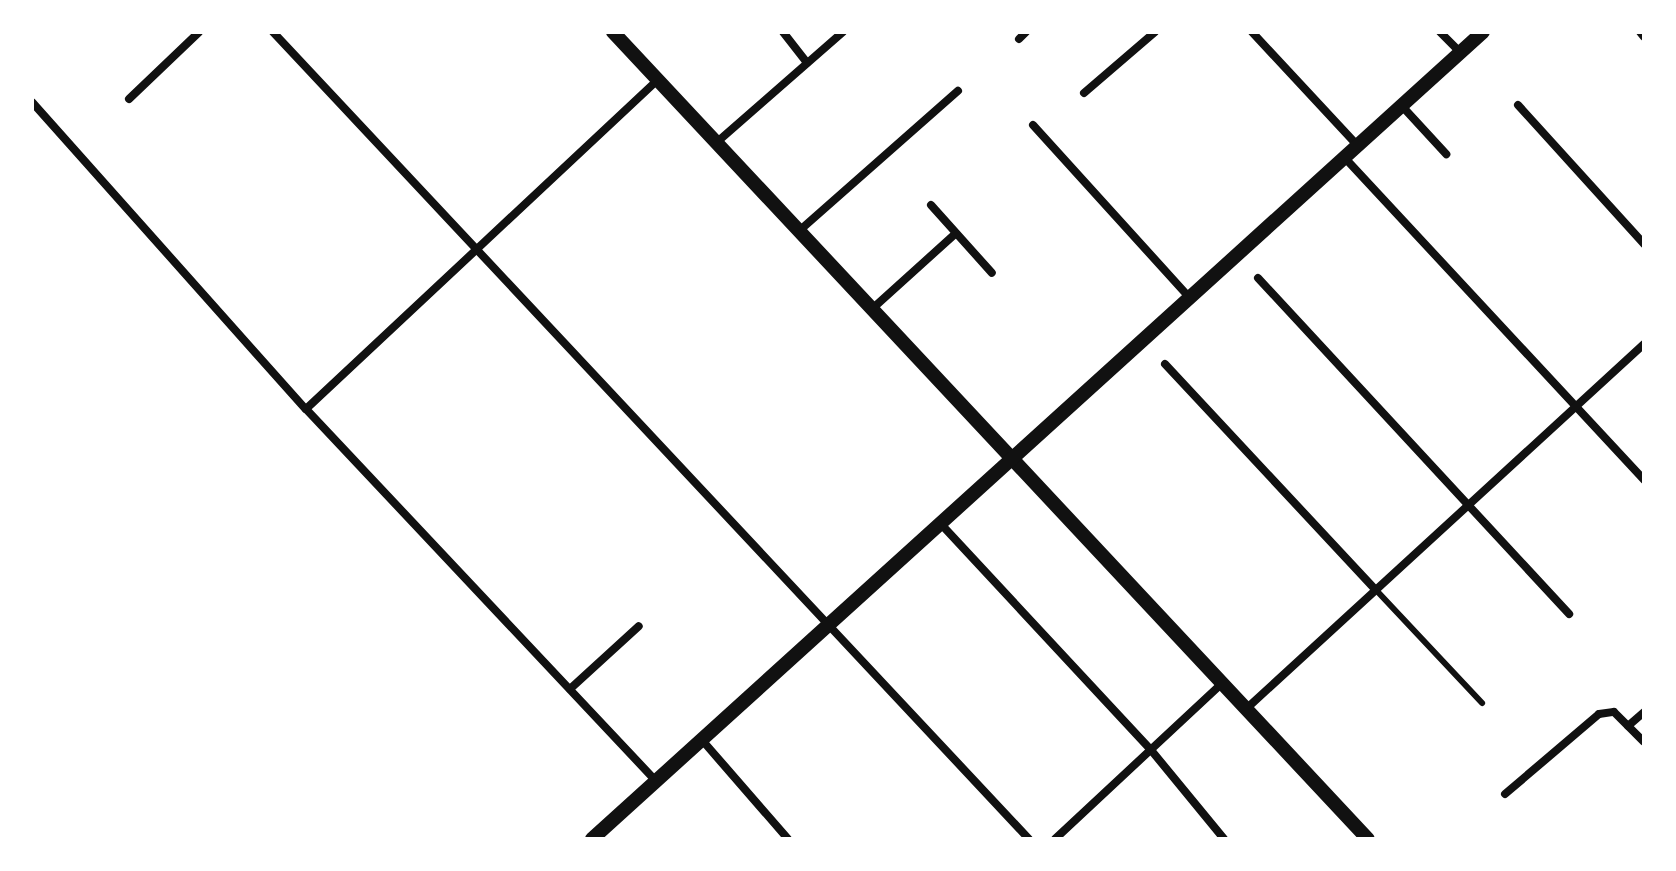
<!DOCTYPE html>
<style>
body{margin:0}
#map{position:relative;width:1676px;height:871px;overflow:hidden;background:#fff;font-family:"DejaVu Sans",sans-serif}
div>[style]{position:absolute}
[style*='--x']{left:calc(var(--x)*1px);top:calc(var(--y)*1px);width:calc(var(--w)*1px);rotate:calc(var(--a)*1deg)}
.service>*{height:6px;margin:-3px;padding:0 3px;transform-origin:3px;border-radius:3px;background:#111}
.minor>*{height:8px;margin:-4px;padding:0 4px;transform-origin:4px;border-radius:4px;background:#111}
.tertiary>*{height:14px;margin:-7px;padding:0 7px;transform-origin:7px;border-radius:7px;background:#111}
span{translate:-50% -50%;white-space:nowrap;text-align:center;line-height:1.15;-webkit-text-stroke:6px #fff;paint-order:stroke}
.frame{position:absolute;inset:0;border:34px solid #fff;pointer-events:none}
</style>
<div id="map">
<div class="service">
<div style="--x:1376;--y:590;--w:155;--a:46.8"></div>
</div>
<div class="minor">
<div style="--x:273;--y:32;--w:1106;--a:46.87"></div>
<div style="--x:783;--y:32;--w:39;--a:52"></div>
<div style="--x:1252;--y:32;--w:154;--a:47.1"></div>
<div style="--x:1440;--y:32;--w:28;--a:45"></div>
<div style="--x:1640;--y:32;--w:6;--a:51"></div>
<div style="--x:1019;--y:39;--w:10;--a:-45"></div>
<div style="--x:1084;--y:93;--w:94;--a:-40.7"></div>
<div style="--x:129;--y:99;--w:97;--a:-43.7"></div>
<div style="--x:32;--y:102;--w:411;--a:48.3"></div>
<div style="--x:306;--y:409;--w:511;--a:46.75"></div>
<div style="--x:1401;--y:105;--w:67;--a:47.4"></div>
<div style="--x:1518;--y:105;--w:188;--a:47.8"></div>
<div style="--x:1033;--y:125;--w:232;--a:47.8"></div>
<div style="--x:716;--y:143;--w:169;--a:-41.2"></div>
<div style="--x:1344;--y:157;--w:441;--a:47.1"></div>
<div style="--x:931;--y:205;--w:91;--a:48.1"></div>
<div style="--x:799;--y:231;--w:212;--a:-41.4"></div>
<div style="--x:1258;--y:278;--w:458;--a:47.2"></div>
<div style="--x:872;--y:309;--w:113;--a:-42.1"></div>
<div style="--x:1165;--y:364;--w:309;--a:47"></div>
<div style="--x:306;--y:409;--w:482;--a:-43.1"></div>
<div style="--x:940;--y:523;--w:310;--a:47.1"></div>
<div style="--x:1151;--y:750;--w:115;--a:50.6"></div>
<div style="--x:570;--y:689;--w:93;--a:-42.4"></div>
<div style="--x:1246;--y:709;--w:540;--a:-42.52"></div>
<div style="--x:1628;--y:726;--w:21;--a:-41"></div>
<div style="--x:702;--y:740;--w:131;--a:49"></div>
<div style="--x:1505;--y:794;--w:123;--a:-40.4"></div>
<div style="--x:1599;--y:714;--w:15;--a:-8"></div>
<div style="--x:1614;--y:712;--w:42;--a:45"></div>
<div style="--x:1055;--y:839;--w:229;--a:-43"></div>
</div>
<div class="tertiary">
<div style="--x:613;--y:32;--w:1105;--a:46.91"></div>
<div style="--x:592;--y:839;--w:1202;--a:-42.17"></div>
</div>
<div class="frame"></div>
</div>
